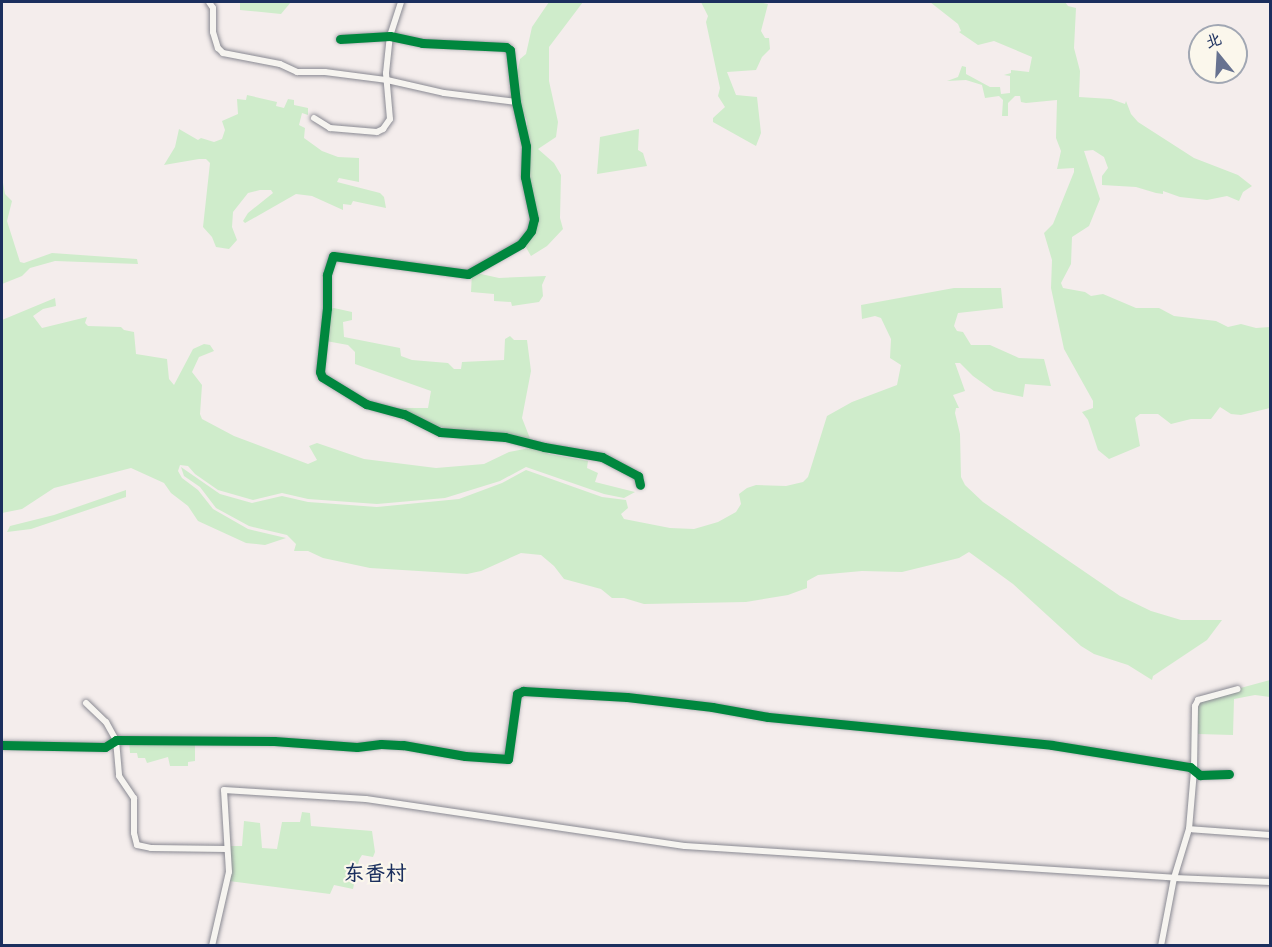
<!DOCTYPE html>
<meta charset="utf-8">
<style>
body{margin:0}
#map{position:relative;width:1272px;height:947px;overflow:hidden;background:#f4edec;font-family:"Playpen Sans","LXGW WenKai TC",sans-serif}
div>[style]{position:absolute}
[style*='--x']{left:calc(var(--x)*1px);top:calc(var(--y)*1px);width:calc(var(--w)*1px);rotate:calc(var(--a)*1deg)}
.green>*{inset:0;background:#cfeccb}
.roads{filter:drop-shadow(0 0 2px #898992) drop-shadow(0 0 2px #898992)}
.minor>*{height:6px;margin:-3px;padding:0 3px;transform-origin:3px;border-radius:3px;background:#f6f4f0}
.cycleway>*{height:9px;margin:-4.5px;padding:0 4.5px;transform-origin:4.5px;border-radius:4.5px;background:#00873e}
span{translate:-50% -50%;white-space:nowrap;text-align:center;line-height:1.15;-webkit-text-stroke:4.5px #fbf7ec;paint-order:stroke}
.quarter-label{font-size:21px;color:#1b2f5e;font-weight:700}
.frame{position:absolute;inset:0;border:3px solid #1b2f5e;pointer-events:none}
.north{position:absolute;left:1188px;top:24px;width:60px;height:60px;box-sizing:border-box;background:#fbf7ec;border:2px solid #a1a7b3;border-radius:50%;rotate:342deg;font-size:16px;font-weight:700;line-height:24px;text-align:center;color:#1b2f5e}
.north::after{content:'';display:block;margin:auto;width:21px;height:27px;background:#677290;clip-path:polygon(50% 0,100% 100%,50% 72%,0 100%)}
</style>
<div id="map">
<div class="green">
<div style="clip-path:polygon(240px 2px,291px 2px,281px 14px,240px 10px)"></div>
<div style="clip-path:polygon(549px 2px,583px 2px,549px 47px,549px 81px,558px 122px,556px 137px,538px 149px,554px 163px,561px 175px,560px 218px,563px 229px,547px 246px,531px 256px,524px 244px,536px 224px,537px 216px,527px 167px,527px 121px,518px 102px,517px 75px,520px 59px,526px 54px,532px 27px)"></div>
<div style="clip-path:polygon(701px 2px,759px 2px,768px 4px,761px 31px,765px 38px,769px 38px,770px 49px,762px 57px,756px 70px,727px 72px,736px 95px,757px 97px,761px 133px,756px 146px,713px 122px,713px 118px,725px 107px,718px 96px,720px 88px,706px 22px,708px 16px)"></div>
<div style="clip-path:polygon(930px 2px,1065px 2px,1068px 6px,1076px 8px,1074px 48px,1080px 71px,1079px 97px,1111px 99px,1125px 104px,1126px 101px,1131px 114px,1138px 122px,1194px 158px,1238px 175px,1252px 186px,1243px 192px,1239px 201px,1227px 196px,1207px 200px,1180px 197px,1163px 191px,1163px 194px,1156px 193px,1136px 187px,1102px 185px,1102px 176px,1108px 168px,1104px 157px,1093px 150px,1084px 151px,1100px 199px,1089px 226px,1072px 237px,1071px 264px,1061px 283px,1063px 288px,1085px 292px,1091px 296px,1103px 294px,1136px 308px,1159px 308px,1174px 316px,1216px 321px,1228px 327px,1241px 324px,1256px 328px,1270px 327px,1270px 408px,1241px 415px,1231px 414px,1220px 407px,1211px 419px,1191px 419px,1171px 424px,1158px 414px,1140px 414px,1135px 418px,1140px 446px,1109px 459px,1098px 450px,1088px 420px,1082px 412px,1093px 408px,1093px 401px,1064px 349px,1051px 288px,1052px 260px,1044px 233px,1053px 224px,1074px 172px,1074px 168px,1057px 169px,1061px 151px,1056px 138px,1057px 100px,1026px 103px,1021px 102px,1020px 96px,1015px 96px,1008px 103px,1008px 116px,1002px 116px,1003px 100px,999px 96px,985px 98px,982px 85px,966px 80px,947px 81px,958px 77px,962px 66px,966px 67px,966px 74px,990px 87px,1000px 87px,1001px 94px,1010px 93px,1010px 76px,1004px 75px,1011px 73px,1011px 70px,1029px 72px,1032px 57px,994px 41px,978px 45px,959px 32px,961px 31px,958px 24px)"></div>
<div style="clip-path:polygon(247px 95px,277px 102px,276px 106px,284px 108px,288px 99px,294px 100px,294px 105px,308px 108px,308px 115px,302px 113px,299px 125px,305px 128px,304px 138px,322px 151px,338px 157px,359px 158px,359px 182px,339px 178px,337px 182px,380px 193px,384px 197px,386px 208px,353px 201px,351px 205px,343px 204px,343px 210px,312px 196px,296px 194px,245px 223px,243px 221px,248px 213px,273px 193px,271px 190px,260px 190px,248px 193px,233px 212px,232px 227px,237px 240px,229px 249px,216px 247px,212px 237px,203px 227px,210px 163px,206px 159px,199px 159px,164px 165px,175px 147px,179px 129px,198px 140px,201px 138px,214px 142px,222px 139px,225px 130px,222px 121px,238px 114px,237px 99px,246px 100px)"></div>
<div style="clip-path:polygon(639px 129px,638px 150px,643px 153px,647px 166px,597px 174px,600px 137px)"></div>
<div style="clip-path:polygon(2px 177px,5px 194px,12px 201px,7px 221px,20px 262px,24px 263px,52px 253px,137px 259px,138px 264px,55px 261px,30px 268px,22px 276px,2px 284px)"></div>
<div style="clip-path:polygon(472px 272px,499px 278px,546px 276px,542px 285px,543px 296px,539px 302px,512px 306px,511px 302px,494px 301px,494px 294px,471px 292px)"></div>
<div style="clip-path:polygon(954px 288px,1001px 288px,1003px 308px,958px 313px,954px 326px,957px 331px,963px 332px,971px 345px,990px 345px,1019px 358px,1044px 359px,1051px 386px,1025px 384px,1023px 397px,994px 391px,973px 376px,960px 363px,955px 363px,965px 391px,953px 395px,959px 408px,956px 408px,955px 413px,960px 434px,961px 477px,965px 485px,983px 502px,1120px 596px,1151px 611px,1181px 620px,1222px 620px,1207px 640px,1153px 676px,1152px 680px,1128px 665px,1094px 654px,1081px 646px,1013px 584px,969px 552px,959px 558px,902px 572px,862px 571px,818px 575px,807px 581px,807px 588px,788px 595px,746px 602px,644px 604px,624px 598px,612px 598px,601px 589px,564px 579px,554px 566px,541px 555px,521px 553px,481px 571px,467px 574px,370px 568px,323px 558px,308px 551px,294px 551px,296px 544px,287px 535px,249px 526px,216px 508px,200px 487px,184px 476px,181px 467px,220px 494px,252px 503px,282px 496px,308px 502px,377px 507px,459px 499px,502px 483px,526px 470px,602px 497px,626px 500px,628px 508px,621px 514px,624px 519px,670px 528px,694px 529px,718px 522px,736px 512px,741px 504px,739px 494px,747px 488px,756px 485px,786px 486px,803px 482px,808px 477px,827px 416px,852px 402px,897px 385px,901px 365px,890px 358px,891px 339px,881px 318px,875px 316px,862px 319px,861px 305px)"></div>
<div style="clip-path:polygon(55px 298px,56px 306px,43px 309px,33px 316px,42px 328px,87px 317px,85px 323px,88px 326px,121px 327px,124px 330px,134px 332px,136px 354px,167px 359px,169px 379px,174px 385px,193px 349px,204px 344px,210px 345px,214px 351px,199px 357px,192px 372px,202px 385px,200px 414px,202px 419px,234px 436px,308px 464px,317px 460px,309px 446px,317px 443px,364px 459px,436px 468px,484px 464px,509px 452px,535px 447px,549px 454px,588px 461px,587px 468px,598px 473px,595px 482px,635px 492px,624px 498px,604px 494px,526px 467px,500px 481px,445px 498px,377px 504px,308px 499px,282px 493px,253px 500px,218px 490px,195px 474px,188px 466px,180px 465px,178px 471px,182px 478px,198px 490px,213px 509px,248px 529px,286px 538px,265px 545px,246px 543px,198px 521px,188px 506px,171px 493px,164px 483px,131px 468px,54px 488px,22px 509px,2px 513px,2px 320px)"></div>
<div style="clip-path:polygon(334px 308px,352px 312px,352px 320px,343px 322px,344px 337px,400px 348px,401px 356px,412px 360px,448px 363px,454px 369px,461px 369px,462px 362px,504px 360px,505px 339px,510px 336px,514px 340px,527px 340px,531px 371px,522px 418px,531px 441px,508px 434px,450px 431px,397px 408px,428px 408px,431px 391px,355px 364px,355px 352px,348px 345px,326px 341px,328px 310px)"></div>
<div style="clip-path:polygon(126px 490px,126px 497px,31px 529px,7px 532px,10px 526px,54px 515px)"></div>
<div style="clip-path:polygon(1270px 680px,1270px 697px,1255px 695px,1234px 699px,1233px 735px,1198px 734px,1197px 715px,1200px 699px)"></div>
<div style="clip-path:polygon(195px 739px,195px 761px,188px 762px,188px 766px,170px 766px,168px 757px,147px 763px,145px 758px,138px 758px,137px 753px,130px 753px,129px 740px)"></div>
<div style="clip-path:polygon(302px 812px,310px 813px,311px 826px,372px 831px,375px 852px,373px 857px,362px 855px,359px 860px,353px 889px,334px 885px,330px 894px,229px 881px,227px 846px,242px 846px,244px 821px,260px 823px,262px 848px,277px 849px,282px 822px,300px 822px)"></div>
</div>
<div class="roads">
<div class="minor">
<div style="--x:209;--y:2;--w:7;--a:56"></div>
<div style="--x:213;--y:8;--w:24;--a:90"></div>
<div style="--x:213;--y:32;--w:17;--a:73"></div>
<div style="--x:218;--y:48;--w:7;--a:45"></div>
<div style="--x:223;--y:53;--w:58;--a:10.9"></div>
<div style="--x:280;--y:64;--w:19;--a:25"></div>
<div style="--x:297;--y:72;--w:28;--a:0"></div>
<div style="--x:325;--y:72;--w:63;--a:7.4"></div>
<div style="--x:387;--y:80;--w:58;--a:12.8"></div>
<div style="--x:444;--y:93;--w:73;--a:7.1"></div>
<div style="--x:340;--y:39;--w:50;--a:-3.4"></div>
<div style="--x:390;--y:36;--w:33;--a:12"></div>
<div style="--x:422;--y:43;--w:84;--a:2.7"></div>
<div style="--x:506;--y:47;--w:5;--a:37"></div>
<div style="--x:510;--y:50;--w:52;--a:83.4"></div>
<div style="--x:516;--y:102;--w:45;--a:77.2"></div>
<div style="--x:526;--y:146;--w:31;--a:92"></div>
<div style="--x:525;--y:177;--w:43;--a:77.9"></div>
<div style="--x:534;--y:219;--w:12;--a:104"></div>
<div style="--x:531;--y:231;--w:16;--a:128"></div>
<div style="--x:521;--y:244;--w:61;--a:150.5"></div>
<div style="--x:468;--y:274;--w:136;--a:-172.4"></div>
<div style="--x:333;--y:256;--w:20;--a:108"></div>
<div style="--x:327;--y:275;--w:33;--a:90"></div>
<div style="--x:327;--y:308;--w:64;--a:96.2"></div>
<div style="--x:320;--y:372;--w:5;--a:68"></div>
<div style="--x:322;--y:377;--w:52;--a:31.5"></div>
<div style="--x:366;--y:404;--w:39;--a:15"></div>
<div style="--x:404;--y:414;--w:40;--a:26.6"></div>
<div style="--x:440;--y:432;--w:65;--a:4.4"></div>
<div style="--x:505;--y:437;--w:40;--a:14.4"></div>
<div style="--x:544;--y:447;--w:59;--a:9.8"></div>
<div style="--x:602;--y:457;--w:41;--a:27.8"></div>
<div style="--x:638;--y:476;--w:9;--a:77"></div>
<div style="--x:314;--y:118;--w:19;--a:32"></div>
<div style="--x:330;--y:128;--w:47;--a:4.9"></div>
<div style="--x:377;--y:132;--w:7;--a:-27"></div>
<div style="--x:383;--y:129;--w:12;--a:-55"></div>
<div style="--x:390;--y:119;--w:46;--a:-95"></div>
<div style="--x:386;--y:73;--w:37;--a:-84"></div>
<div style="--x:390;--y:36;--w:36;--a:-72"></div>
<div style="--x:86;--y:703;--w:28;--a:44"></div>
<div style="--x:106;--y:722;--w:21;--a:61"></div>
<div style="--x:116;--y:740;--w:36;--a:85"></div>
<div style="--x:119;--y:776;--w:27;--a:56"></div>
<div style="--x:134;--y:798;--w:35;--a:90"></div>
<div style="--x:134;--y:833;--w:12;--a:76"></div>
<div style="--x:137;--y:845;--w:14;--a:12"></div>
<div style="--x:151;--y:848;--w:76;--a:0.8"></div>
<div style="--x:2;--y:745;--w:103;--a:1.1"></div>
<div style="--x:105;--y:747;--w:13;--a:-32"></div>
<div style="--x:116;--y:740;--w:158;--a:0.4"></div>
<div style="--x:274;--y:741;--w:83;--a:4.1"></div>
<div style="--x:357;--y:747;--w:24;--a:-7"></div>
<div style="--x:381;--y:744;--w:22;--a:3"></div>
<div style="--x:403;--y:745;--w:63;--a:10.1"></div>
<div style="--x:465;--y:756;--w:43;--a:4"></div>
<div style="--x:508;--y:759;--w:66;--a:-82.1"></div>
<div style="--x:517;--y:694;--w:7;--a:-27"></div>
<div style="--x:523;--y:691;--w:104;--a:3.3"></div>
<div style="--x:627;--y:697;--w:86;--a:6.7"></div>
<div style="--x:712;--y:707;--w:57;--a:10.1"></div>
<div style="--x:768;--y:717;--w:285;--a:5.6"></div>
<div style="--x:1052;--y:745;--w:140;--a:9.1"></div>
<div style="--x:1190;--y:767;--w:13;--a:39"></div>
<div style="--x:1200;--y:775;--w:29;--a:-2"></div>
<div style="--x:1189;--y:829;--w:58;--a:-85.1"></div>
<div style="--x:1194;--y:771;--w:65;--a:-89.1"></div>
<div style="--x:1195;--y:706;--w:7;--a:-63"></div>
<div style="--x:1198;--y:700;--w:41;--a:-15.4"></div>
<div style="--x:212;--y:946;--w:76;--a:-77.1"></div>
<div style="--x:229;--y:872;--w:82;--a:-93.5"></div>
<div style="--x:224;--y:790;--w:142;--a:3.6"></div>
<div style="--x:366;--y:799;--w:322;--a:8.4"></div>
<div style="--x:685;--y:846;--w:490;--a:3.7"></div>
<div style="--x:1174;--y:878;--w:51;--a:-73"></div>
<div style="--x:1189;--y:829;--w:81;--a:4.2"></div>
<div style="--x:1161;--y:946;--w:69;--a:-79.2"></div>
<div style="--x:1174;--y:878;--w:96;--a:2.4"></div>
</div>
</div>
<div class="cycleway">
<div style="--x:340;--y:39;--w:50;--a:-3.4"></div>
<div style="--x:390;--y:36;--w:33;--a:12"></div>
<div style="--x:422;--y:43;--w:84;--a:2.7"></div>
<div style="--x:506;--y:47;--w:5;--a:37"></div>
<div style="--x:510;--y:50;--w:52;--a:83.4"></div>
<div style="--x:516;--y:102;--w:45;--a:77.2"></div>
<div style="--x:526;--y:146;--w:31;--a:92"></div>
<div style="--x:525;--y:177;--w:43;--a:77.9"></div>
<div style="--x:534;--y:219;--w:12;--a:104"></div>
<div style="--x:531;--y:231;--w:16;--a:128"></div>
<div style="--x:521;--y:244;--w:61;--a:150.5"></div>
<div style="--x:468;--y:274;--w:136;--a:-172.4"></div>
<div style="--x:333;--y:256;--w:20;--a:108"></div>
<div style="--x:327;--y:275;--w:33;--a:90"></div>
<div style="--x:327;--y:308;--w:64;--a:96.2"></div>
<div style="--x:320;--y:372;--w:5;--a:68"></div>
<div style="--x:322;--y:377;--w:52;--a:31.5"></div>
<div style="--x:366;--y:404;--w:39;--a:15"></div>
<div style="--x:404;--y:414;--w:40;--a:26.6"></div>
<div style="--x:440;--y:432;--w:65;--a:4.4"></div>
<div style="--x:505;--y:437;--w:40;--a:14.4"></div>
<div style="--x:544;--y:447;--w:59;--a:9.8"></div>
<div style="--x:602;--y:457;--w:41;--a:27.8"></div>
<div style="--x:638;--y:476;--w:9;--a:77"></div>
<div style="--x:2;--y:745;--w:103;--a:1.1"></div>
<div style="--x:105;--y:747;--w:13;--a:-32"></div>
<div style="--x:116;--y:740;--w:158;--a:0.4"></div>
<div style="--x:274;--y:741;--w:83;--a:4.1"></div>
<div style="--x:357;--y:747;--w:24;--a:-7"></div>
<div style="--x:381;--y:744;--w:22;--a:3"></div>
<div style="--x:403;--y:745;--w:63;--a:10.1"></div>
<div style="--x:465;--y:756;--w:43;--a:4"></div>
<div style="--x:508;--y:759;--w:66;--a:-82.1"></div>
<div style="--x:517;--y:694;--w:7;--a:-27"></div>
<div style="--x:523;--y:691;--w:104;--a:3.3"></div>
<div style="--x:627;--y:697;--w:86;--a:6.7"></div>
<div style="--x:712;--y:707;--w:57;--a:10.1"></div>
<div style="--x:768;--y:717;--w:285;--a:5.6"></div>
<div style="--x:1052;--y:745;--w:140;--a:9.1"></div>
<div style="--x:1190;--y:767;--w:13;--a:39"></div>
<div style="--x:1200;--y:775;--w:29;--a:-2"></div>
</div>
<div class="quarter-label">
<span style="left:375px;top:871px">东香村</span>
</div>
<div class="frame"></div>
<div class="north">北</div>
</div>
